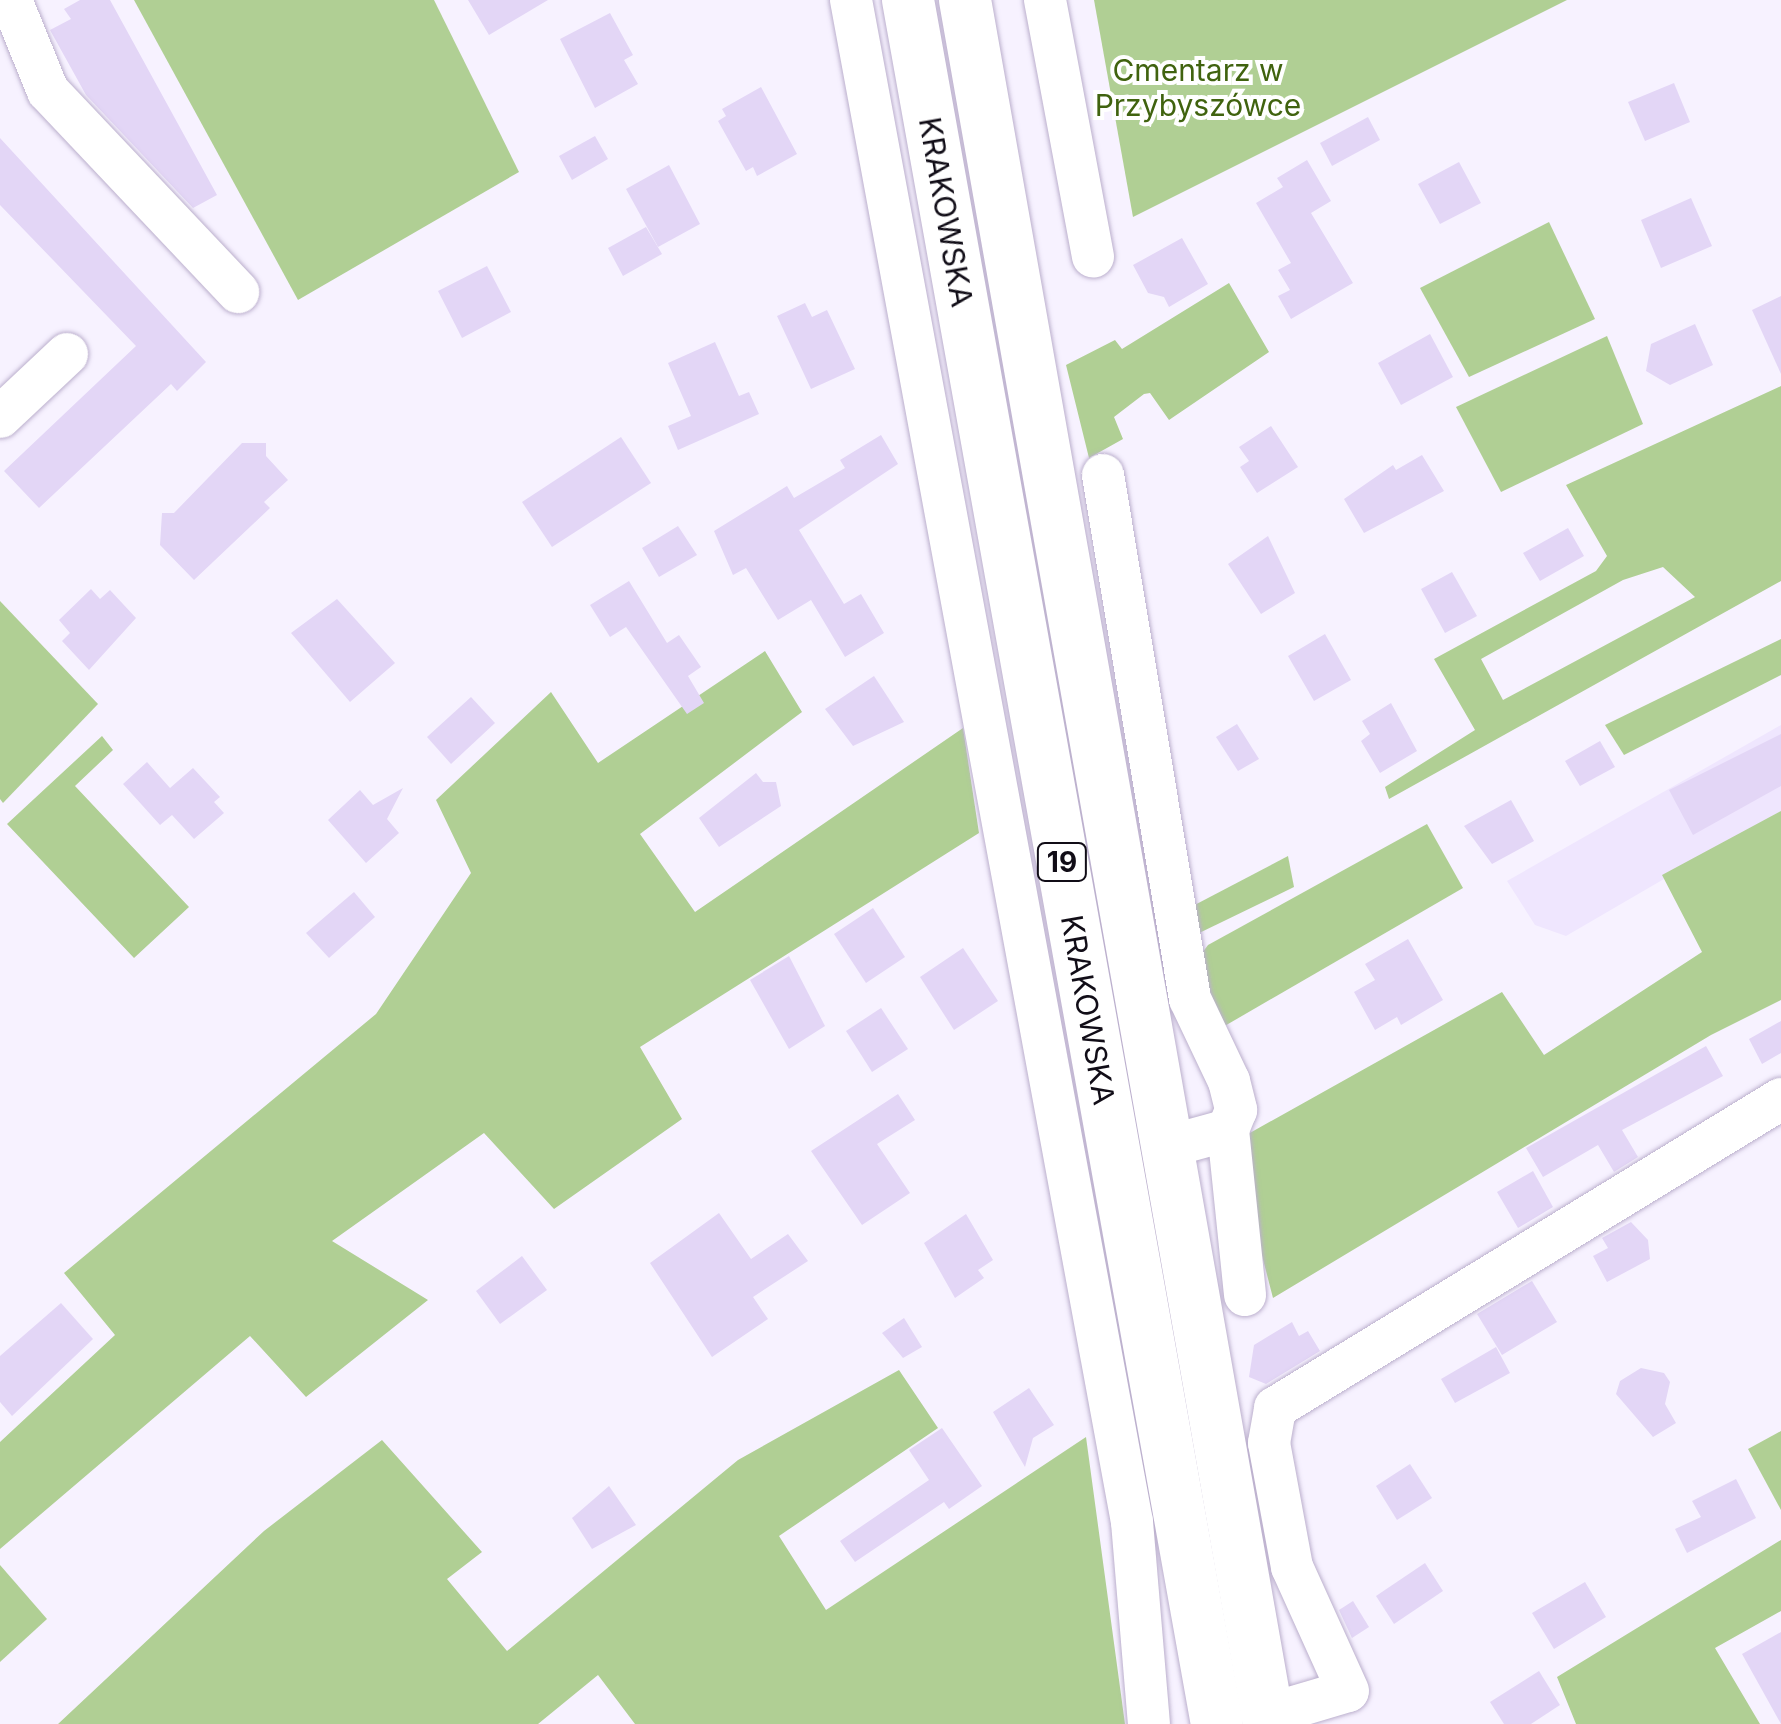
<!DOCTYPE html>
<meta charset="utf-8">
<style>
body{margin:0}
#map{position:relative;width:1781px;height:1724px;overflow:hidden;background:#f7f2ff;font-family:Inter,sans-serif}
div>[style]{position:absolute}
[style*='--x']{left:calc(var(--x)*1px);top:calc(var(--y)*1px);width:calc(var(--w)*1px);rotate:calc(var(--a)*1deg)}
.built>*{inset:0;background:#efe6fe}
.green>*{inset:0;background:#b0cf94}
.building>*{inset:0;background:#e3d6f6}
.roads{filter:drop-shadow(0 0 2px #bbafcd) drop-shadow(0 0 2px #bbafcd)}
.minor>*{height:42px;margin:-21px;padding:0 21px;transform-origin:21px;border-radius:21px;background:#fff}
.major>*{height:52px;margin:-26px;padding:0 26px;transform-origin:26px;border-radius:26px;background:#fff}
span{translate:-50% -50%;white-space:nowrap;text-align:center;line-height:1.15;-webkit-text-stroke:8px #fff;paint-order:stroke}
.shield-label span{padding:2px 8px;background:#fff;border:2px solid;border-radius:8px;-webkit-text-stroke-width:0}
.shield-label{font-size:28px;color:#110d17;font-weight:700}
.park-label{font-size:30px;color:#40630f}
.street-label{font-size:30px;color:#110d17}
</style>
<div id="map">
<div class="built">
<div style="clip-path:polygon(1781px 725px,1781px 811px,1566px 936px,1535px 925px,1507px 881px)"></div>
</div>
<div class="green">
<div style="clip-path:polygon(134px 0,434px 0,519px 172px,298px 300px)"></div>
<div style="clip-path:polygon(1094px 0,1567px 0,1133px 217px)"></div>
<div style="clip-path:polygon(1549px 222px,1595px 319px,1469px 377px,1420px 288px)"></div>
<div style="clip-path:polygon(1229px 283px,1269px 352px,1169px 420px,1150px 393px,1144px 394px,1114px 417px,1123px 439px,1089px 458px,1066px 365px,1115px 340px,1122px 349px)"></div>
<div style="clip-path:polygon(1607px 336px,1643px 424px,1501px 492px,1456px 407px)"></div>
<div style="clip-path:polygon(evenodd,1781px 386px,1781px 581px,1389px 799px,1385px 787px,1475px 730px,1434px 659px,1596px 571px,1607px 556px,1566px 485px,1781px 386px,1663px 567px,1695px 597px,1503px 700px,1481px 659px,1623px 580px,1663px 567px)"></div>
<div style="clip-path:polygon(0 601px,98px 704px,3px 803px,0 799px)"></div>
<div style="clip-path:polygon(1781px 639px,1781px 675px,1624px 755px,1605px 725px)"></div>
<div style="clip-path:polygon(765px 651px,802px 712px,640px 834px,695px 912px,963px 728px,979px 833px,640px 1047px,682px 1119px,554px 1209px,484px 1133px,332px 1241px,428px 1300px,306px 1397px,250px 1336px,0 1549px,0 1442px,115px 1335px,64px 1273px,376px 1014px,471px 873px,436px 800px,551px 692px,598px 763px)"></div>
<div style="clip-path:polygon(102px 736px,113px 750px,75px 786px,189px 907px,134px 958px,7px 824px)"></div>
<div style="clip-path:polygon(1781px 811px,1781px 1000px,1711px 1035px,1273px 1298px,1252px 1217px,1248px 1134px,1502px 992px,1544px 1055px,1702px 952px,1662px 875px)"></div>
<div style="clip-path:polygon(1427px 824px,1463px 888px,1216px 1031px,1196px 961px,1208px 945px)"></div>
<div style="clip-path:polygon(1288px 856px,1294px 887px,1193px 936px,1187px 909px)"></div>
<div style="clip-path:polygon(899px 1370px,938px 1428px,779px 1536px,826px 1610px,1086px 1437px,1125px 1724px,635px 1724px,598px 1675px,538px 1724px,58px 1724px,264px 1531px,382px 1440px,482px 1552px,447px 1579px,507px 1651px,738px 1460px)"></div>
<div style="clip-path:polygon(1781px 1431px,1781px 1510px,1748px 1449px)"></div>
<div style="clip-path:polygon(1781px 1540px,1781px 1611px,1715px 1648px,1760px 1724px,1576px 1724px,1557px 1677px)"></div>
<div style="clip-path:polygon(0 1565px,47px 1619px,0 1662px)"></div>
</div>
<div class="building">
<div style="clip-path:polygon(80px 0,110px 0,217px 195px,193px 208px,86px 95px,50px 30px,71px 19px,64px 9px)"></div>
<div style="clip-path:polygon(468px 0,548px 0,489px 35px)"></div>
<div style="clip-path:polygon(610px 13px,633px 55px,624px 60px,638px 84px,595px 108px,560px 39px)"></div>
<div style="clip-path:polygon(1674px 83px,1690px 122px,1645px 141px,1628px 102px)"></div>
<div style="clip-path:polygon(761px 87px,797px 154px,757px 176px,753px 167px,746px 171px,718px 121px,726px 116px,722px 109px)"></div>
<div style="clip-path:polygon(1368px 117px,1380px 140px,1332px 166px,1320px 143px)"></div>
<div style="clip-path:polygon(595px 136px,608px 159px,572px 180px,559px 156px)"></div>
<div style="clip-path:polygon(0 138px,206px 362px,177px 391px,171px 384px,39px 508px,4px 471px,136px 346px,0 205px)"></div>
<div style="clip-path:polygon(1307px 160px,1331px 201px,1311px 213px,1353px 283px,1291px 319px,1278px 296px,1290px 290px,1278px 270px,1291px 263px,1256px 203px,1283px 187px,1277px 178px)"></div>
<div style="clip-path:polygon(1459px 162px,1481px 203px,1440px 224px,1418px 184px)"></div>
<div style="clip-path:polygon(669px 165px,700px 224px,658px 247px,626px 189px)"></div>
<div style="clip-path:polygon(1691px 198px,1712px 246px,1661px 268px,1641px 220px)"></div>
<div style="clip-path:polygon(646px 227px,662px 254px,623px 276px,608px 248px)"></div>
<div style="clip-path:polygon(1182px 238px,1208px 284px,1169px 307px,1164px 297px,1148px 293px,1133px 265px)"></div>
<div style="clip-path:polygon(487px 266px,511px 312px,462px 338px,438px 291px)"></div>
<div style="clip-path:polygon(1781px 296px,1781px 374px,1752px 310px)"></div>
<div style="clip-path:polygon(805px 303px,812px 317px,827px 310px,855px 369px,811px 389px,777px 316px)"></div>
<div style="clip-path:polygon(1695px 324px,1713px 365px,1670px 385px,1646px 371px,1651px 344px)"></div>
<div style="clip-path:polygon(1430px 334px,1453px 377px,1401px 405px,1378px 363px)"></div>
<div style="clip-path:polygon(715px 342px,739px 396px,749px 392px,759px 414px,678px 450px,668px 426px,691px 416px,668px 363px)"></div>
<div style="clip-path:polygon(1271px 426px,1298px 467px,1257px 493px,1240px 467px,1249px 461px,1239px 447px)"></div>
<div style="clip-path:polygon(881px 435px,898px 464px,799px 530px,844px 604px,861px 594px,884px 633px,845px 657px,811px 600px,778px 620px,746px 568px,733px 575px,714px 531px,787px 486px,794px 498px,845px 468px,840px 460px)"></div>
<div style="clip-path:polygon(621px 437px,651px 483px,552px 547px,522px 502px)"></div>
<div style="clip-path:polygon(242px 443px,266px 443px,266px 456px,288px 480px,264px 502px,270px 508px,194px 580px,160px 545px,162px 513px,174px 513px)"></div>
<div style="clip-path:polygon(1422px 455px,1444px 491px,1364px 533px,1344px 499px,1393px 465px,1396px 470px)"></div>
<div style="clip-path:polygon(678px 526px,697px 555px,659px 577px,642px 548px)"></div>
<div style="clip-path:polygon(1568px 528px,1584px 556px,1540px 581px,1523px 553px)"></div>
<div style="clip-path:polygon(1268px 536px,1295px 593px,1261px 614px,1228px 564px)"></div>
<div style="clip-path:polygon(1452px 572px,1477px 616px,1445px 633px,1421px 589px)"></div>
<div style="clip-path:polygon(629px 581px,667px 643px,679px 635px,701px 667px,688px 676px,704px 703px,687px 714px,626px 627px,610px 637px,590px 605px)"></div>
<div style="clip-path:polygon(91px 589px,100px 599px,110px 590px,136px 618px,89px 670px,62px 641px,70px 633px,59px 620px)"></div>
<div style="clip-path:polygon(337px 599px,395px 663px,350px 702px,291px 633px)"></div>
<div style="clip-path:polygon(1325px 634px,1351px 680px,1314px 701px,1288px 656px)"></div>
<div style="clip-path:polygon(874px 676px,904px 722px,853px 746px,825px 709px)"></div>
<div style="clip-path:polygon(471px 697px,495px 723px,451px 764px,427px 737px)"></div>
<div style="clip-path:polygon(1391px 703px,1417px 751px,1380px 773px,1361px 741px,1370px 734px,1362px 721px)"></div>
<div style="clip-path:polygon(1237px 724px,1259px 759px,1238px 771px,1216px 737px)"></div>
<div style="clip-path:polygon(1781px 734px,1781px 786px,1693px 835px,1669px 790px)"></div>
<div style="clip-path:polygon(1600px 741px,1615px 767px,1580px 786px,1565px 761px)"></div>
<div style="clip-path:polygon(147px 762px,170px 788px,193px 768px,220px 797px,214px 802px,224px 813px,194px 839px,172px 815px,160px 825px,123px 784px)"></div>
<div style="clip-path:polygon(756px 773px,763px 782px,776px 782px,781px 806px,719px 847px,699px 818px)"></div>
<div style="clip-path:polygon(403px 788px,387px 819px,399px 833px,366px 863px,328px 820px,360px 790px,373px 805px)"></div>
<div style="clip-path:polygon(1511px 800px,1534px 841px,1492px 864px,1464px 826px)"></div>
<div style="clip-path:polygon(354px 892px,375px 917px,329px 958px,306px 933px)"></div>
<div style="clip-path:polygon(873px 908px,905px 957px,866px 983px,834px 934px)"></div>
<div style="clip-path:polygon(1408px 939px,1443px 1000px,1401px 1025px,1397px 1017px,1375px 1030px,1354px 992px,1375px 980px,1365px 964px)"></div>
<div style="clip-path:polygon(963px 948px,998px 1001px,954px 1030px,920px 977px)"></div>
<div style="clip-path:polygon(789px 956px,825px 1026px,789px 1049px,750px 980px)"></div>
<div style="clip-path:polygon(881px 1008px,908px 1049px,872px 1072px,846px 1031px)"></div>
<div style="clip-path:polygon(1781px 1021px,1781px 1053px,1762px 1064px,1749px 1039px)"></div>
<div style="clip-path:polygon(1706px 1046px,1723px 1076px,1622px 1130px,1638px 1157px,1614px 1172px,1598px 1145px,1543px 1177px,1526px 1148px)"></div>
<div style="clip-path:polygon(898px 1094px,915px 1120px,877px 1144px,910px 1193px,862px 1225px,811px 1151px)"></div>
<div style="clip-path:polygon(1533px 1171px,1553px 1207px,1518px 1228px,1497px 1192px)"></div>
<div style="clip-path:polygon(719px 1213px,751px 1259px,788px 1234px,808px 1261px,753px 1297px,768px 1319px,712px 1357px,650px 1263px)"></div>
<div style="clip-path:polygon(966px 1214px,993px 1260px,978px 1270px,984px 1278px,955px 1298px,924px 1243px)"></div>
<div style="clip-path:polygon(1631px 1222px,1648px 1240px,1650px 1259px,1607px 1282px,1593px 1256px,1608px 1248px,1602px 1238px)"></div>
<div style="clip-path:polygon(522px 1256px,547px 1290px,500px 1324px,476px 1291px)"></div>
<div style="clip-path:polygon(1532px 1281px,1557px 1322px,1502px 1355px,1477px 1314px)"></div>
<div style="clip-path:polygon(61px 1303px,93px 1339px,12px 1416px,0 1402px,0 1356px)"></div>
<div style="clip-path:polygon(904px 1318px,922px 1347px,903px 1358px,882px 1333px)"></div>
<div style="clip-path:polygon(1292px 1322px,1299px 1336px,1308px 1331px,1320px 1351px,1266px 1384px,1249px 1377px,1254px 1345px)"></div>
<div style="clip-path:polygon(1496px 1347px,1510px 1373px,1455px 1403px,1441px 1379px)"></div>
<div style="clip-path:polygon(1641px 1368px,1664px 1373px,1670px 1382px,1665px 1404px,1676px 1423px,1653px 1437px,1616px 1394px,1620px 1381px)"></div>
<div style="clip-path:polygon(1029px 1388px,1054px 1425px,1033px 1438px,1025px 1467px,993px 1412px)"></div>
<div style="clip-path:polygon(942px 1428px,982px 1486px,949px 1509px,944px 1502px,855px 1562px,840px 1541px,929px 1480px,909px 1450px)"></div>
<div style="clip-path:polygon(1410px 1464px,1432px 1498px,1397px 1520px,1376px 1486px)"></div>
<div style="clip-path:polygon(1736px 1479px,1756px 1518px,1687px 1553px,1675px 1529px,1701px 1517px,1692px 1501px)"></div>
<div style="clip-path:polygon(609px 1486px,636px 1525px,592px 1549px,572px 1518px)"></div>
<div style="clip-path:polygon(1425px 1563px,1443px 1591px,1394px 1624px,1376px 1596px)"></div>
<div style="clip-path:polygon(1585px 1582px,1606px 1617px,1554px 1649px,1532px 1613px)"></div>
<div style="clip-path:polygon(1353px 1601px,1369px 1627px,1352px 1638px,1339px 1610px)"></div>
<div style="clip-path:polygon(1781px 1632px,1781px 1724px,1742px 1654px)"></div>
<div style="clip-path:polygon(1539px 1671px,1560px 1705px,1531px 1724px,1504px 1724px,1490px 1702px)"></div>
</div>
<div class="roads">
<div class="minor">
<div style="--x:11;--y:0;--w:98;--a:67.9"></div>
<div style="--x:48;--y:91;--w:277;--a:46.6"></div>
<div style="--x:851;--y:0;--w:1548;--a:79.54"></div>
<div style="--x:1132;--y:1522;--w:203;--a:85.2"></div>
<div style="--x:1045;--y:0;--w:261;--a:79.4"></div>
<div style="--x:0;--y:417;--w:92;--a:-43.2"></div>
<div style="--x:1103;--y:475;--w:531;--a:80.57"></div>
<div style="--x:1190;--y:999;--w:91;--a:64.6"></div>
<div style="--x:1229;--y:1081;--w:30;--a:76"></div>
<div style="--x:1236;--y:1110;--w:22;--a:112"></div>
<div style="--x:1228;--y:1130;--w:64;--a:164.7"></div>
<div style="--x:1228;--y:1130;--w:166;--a:84.1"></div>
<div style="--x:1267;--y:1715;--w:84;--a:-16.5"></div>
<div style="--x:1348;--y:1691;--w:136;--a:-114.3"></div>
<div style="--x:1292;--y:1567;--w:126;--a:-100.5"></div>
<div style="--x:1269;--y:1443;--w:36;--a:-80"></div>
<div style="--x:1275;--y:1408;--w:593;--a:-31.41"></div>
</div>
<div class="major">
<div style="--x:908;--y:0;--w:1751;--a:79.84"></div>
<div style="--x:965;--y:0;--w:1751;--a:80"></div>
</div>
</div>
<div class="shield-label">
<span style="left:1062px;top:862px">19</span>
</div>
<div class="park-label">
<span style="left:1198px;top:87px">Cmentarz w<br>Przybyszówce</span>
</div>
<div class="street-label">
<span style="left:946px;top:212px;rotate:80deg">KRAKOWSKA</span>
<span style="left:1088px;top:1010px;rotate:80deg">KRAKOWSKA</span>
</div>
</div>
